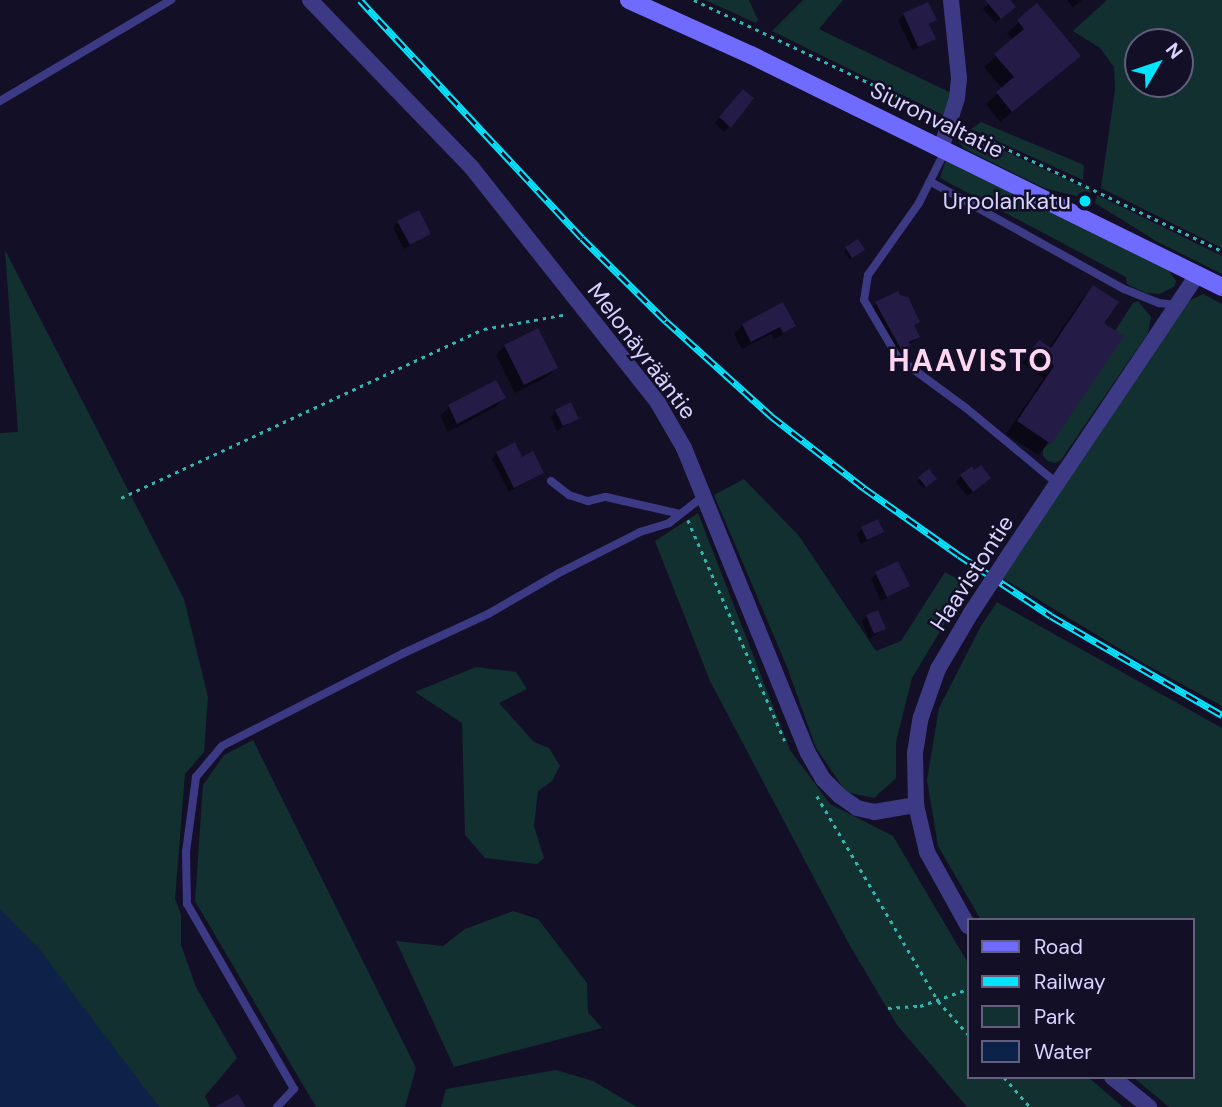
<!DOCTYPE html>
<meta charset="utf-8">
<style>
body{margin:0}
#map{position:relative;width:1222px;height:1107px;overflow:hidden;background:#130f26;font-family:"DM Sans",sans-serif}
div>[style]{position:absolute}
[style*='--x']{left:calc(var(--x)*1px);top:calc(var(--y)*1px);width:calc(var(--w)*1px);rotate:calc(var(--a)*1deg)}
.green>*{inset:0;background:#12302f}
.water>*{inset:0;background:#0c2248}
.shadow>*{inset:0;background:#0007}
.building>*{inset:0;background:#241b47}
.path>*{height:2.5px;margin-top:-1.25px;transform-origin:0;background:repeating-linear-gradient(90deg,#2fb8b0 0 3.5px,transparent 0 8.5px)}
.lane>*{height:8px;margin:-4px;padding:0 4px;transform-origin:4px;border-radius:4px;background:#3d3a85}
.street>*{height:16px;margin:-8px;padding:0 8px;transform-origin:8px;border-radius:8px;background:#3d3a85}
.secondary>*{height:18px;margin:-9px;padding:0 9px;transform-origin:9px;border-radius:9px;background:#6f6bff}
.rail>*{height:7px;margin-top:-3.5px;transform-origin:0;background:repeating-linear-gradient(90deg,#130f26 0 13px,#00e5ff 0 26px);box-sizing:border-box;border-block:2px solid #00e5ff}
.street-bridge>*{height:16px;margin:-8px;padding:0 8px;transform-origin:8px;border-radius:8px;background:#3d3a85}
.dots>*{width:19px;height:19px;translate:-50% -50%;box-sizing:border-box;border:4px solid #130f26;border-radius:50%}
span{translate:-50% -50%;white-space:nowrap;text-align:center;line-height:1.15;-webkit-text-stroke:5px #130f26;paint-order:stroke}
.street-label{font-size:23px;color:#d9d4ff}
.poi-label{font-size:23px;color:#d9d4ff}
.right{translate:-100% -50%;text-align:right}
.district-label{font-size:30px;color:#ffd6f0;font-weight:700;letter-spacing:2px}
.legend{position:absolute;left:967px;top:918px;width:228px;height:161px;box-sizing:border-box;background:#130f26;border:2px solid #625e7d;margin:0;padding:9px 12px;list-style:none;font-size:21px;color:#d9d4ff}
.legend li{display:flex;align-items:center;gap:14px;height:35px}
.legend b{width:35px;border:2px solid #625e7d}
.north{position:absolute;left:1124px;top:28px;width:70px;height:70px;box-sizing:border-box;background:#130f26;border:2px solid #625e7d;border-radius:50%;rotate:51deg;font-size:19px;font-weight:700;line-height:28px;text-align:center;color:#d9d4ff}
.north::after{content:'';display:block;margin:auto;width:24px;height:32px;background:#00e5ff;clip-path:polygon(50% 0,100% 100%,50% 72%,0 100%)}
</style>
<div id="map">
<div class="green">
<div style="clip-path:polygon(705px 0,749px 0,758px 20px,756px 23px)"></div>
<div style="clip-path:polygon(803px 0,843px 0,819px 29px,951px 93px,945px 116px,772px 31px)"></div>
<div style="clip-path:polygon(evenodd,1107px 0,1222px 0,1222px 248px,1101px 188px,1115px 90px,1114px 67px,1100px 48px,1073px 31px,1107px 0,1138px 42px,1180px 42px,1180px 84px,1138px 84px,1138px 42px)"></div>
<div style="clip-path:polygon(981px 122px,1084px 165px,1083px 180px,971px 129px)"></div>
<div style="clip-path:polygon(957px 129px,1091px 191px,1088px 199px,1044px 188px,965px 149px,958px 142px)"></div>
<div style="clip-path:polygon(946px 160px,1167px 268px,1176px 281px,1175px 286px,1160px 294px,1146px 293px,1127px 284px,1126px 277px,940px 178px)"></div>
<div style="clip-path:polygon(1097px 195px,1222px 256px,1222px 274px,1156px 241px,1095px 203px)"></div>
<div style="clip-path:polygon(5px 250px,184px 599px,208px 697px,204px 752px,185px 774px,175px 899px,181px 915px,181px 945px,196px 987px,237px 1058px,205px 1096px,210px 1107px,159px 1107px,0 920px,0 433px,18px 432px)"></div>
<div style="clip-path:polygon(1203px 294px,1222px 304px,1222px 706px,1143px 663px,1001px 577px,1187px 302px)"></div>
<div style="clip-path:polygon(1138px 301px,1151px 317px,1148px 333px,1061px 460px,1055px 463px,1048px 461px,1043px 456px,1043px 449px,1048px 442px,1051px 444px,1115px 331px,1133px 303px)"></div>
<div style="clip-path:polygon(744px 479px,799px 536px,876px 651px,901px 641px,945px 572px,968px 585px,912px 678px,896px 742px,896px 778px,874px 798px,846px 792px,816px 748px,787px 667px,714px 495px)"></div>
<div style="clip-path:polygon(698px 513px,790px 750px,830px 804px,893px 836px,968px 963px,968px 1077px,1088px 1077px,1123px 1107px,967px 1107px,897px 1025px,849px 944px,710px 681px,655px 541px)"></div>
<div style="clip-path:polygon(997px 602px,1222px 728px,1222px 1107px,1169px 1107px,1133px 1077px,1192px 1077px,1192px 920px,981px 920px,938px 846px,927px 780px,939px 708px,981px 626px)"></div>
<div style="clip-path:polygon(476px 667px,516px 672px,527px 689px,499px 703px,534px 742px,549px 748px,560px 766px,552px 781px,538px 791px,534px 826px,544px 858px,537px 864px,485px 858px,465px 835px,462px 723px,415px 692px)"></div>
<div style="clip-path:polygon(253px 740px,416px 1068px,405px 1107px,316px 1107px,195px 901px,203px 785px,224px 755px)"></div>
<div style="clip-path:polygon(513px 911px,538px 919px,587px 983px,588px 1012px,602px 1028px,454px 1067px,396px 941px,443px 946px,465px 929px)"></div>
<div style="clip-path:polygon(556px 1070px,593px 1081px,637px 1107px,441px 1107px,446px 1089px)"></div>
</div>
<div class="water">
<div style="clip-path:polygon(0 909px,40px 950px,159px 1107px,0 1107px)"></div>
</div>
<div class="shadow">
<div style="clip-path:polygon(993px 0,1008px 0,1008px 12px,995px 23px,983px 9px)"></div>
<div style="clip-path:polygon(1067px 0,1082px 0,1073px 7px)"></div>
<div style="clip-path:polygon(1037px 6px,1067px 67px,1000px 122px,986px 104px,1003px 89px,984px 67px,1013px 41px,1007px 33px)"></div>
<div style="clip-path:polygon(904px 15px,935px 20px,929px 25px,934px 38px,913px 51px,898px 20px)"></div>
<div style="clip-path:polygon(738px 97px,730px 126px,724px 132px,715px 123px)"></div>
<div style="clip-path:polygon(398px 222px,429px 234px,404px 249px,393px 228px)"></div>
<div style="clip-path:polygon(846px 248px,860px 252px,849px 259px,844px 251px)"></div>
<div style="clip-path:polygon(1094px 287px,1102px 324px,1121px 336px,1049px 443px,1038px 455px,1006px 434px,1044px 378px,1022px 363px,1039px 342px,1048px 349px,1082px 299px)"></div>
<div style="clip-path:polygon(898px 293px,917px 322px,913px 326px,918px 337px,893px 359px,867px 312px,876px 304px)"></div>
<div style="clip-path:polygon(743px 325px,793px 326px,774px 340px,771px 334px,742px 349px,734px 334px)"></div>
<div style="clip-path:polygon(505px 346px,556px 368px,547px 377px,515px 393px,496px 355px)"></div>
<div style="clip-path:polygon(496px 382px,504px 398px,495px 407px,448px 432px,440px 416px,449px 407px)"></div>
<div style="clip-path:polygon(556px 411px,577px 418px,557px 431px,551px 417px)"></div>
<div style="clip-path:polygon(497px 453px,521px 459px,542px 473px,509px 492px,492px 459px)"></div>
<div style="clip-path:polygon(929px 471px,935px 479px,923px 488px,917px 481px)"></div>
<div style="clip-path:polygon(961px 476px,984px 483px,967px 496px,956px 482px)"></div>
<div style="clip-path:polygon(862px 529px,881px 532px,861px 544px,857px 534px)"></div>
<div style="clip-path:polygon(876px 574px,907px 585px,881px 601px,871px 579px)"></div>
<div style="clip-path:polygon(867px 616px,884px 629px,869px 639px,862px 622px)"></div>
</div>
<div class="building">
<div style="clip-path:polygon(985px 0,1010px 0,1016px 7px,1001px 19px)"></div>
<div style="clip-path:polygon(928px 2px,937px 20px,929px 24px,936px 39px,918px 47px,903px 13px)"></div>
<div style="clip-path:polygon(1037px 3px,1081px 56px,1012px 112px,996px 92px,1014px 77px,994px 54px,1024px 29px,1017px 20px)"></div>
<div style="clip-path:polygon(743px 89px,754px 98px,731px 128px,719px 117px)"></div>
<div style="clip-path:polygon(419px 210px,431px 234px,410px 245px,397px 221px)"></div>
<div style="clip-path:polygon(858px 239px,865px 250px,852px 258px,845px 247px)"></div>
<div style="clip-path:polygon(1093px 285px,1119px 302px,1104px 323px,1124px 336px,1051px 444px,1017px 421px,1054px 366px,1032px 350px,1039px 340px,1051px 348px)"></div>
<div style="clip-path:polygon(898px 291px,900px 295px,908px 297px,920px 322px,914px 325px,920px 337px,909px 342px,911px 347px,902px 351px,875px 302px)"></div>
<div style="clip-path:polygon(783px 302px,796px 326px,783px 333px,780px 327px,751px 342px,742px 324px)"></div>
<div style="clip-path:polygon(538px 328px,558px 368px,524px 385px,504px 345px)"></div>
<div style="clip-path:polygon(496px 380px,506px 398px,457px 424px,448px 405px)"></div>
<div style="clip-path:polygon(571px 402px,579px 419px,563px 426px,555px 410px)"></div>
<div style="clip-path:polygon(515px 442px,522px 457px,533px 451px,544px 473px,514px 488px,496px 452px)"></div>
<div style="clip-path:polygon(981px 465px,991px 478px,973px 492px,960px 475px,972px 466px,974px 470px)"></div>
<div style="clip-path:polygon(929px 469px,937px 479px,926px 487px,918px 477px)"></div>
<div style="clip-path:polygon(878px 519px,884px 532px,867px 540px,861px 527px)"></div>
<div style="clip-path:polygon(898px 561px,910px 586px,887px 597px,875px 572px)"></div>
<div style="clip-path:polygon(878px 610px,886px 629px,874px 634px,866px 615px)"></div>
<div style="clip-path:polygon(238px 1094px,246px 1107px,215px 1107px)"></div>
</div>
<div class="path">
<div style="--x:694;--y:0;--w:267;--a:25.3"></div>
<div style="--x:963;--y:128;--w:287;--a:25.4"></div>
<div style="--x:121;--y:498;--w:400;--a:-25"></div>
<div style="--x:484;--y:329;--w:84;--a:-10.2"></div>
<div style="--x:688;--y:520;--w:241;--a:66.3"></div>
<div style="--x:817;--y:796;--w:238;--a:59.4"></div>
<div style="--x:938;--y:1001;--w:45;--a:47.7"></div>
<div style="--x:888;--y:1008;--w:32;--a:-4"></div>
<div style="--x:920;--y:1006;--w:51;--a:-19.5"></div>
<div style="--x:1004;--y:1077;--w:40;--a:49"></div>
</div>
<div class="lane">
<div style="--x:0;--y:101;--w:199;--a:-30.6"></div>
<div style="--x:945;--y:151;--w:58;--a:116.6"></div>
<div style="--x:919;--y:203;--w:88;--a:125.3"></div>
<div style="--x:868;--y:275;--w:25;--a:99"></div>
<div style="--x:864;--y:300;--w:67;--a:59.6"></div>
<div style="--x:898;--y:358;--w:84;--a:36.3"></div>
<div style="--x:966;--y:408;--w:119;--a:39.6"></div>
<div style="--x:931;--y:182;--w:221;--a:29"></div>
<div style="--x:1124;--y:289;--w:38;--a:22"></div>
<div style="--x:1159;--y:303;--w:18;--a:6"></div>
<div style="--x:551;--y:481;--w:23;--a:38"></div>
<div style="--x:569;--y:495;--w:20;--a:18"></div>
<div style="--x:588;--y:501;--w:18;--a:-13"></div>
<div style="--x:606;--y:497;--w:76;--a:12.9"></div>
<div style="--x:277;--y:1107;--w:25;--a:-47"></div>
<div style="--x:294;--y:1089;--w:214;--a:-120"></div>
<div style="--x:187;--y:904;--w:52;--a:-91.1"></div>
<div style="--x:186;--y:852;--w:76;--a:-82.4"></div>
<div style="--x:196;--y:777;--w:40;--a:-50"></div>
<div style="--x:222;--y:746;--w:204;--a:-27.1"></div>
<div style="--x:404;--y:653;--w:93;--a:-24.9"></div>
<div style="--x:488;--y:614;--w:82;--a:-30"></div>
<div style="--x:559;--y:573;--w:91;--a:-26.8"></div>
<div style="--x:640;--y:532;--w:30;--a:-17"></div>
<div style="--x:669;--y:523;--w:46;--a:-37.9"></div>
</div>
<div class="street">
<div style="--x:310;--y:0;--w:233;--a:46"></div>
<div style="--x:472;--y:168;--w:300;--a:51.6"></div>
<div style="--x:658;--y:403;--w:52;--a:60"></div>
<div style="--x:684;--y:448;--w:329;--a:67.9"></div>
<div style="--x:808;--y:753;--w:30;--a:60"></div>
<div style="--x:823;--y:779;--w:24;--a:45"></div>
<div style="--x:840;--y:796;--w:21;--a:35"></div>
<div style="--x:857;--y:808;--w:17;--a:13"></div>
<div style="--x:874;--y:812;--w:43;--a:-9.5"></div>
<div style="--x:941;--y:149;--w:53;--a:-72.6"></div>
<div style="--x:957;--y:98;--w:20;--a:-84"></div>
<div style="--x:959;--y:78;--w:78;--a:-95.9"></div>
<div style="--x:1011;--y:552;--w:334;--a:-56.1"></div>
<div style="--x:968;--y:926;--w:85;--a:-119"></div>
<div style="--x:927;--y:852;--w:48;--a:-103.2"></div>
<div style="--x:916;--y:805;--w:52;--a:-91.1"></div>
<div style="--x:915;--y:753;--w:36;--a:-81"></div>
<div style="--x:921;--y:717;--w:51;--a:-70.5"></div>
<div style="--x:938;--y:669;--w:65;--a:-59.5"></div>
<div style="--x:1112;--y:1077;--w:48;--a:39"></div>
</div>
<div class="secondary">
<div style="--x:629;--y:0;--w:134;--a:24.3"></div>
<div style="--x:751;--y:55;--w:525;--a:26.22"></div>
</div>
<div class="rail">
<div style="--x:360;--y:0;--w:325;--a:47"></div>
<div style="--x:582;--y:238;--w:118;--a:44.7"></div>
<div style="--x:666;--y:321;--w:142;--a:42.1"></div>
<div style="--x:771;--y:416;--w:118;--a:37.7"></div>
<div style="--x:864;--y:488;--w:116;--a:35.2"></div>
<div style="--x:959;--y:555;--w:110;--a:33.5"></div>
<div style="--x:1051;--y:616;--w:198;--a:30.1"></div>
</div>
<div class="street-bridge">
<div style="--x:971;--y:613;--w:73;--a:-56.7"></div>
</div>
<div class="dots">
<div style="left:1085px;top:201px;background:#00e5ff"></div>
</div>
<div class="street-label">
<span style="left:937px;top:120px;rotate:26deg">Siuronvaltatie</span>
<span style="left:642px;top:351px;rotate:53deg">Melonäyrääntie</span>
<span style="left:972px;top:573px;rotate:-57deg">Haavistontie</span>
</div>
<div class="poi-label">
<span class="right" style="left:1071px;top:201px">Urpolankatu</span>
</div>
<div class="district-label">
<span style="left:971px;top:361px">HAAVISTO</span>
</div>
<ul class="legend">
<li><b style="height:9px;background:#6f6bff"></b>Road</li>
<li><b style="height:9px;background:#00e5ff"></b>Railway</li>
<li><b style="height:19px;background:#12302f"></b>Park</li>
<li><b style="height:19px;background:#0c2248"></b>Water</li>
</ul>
<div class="north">N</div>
</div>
